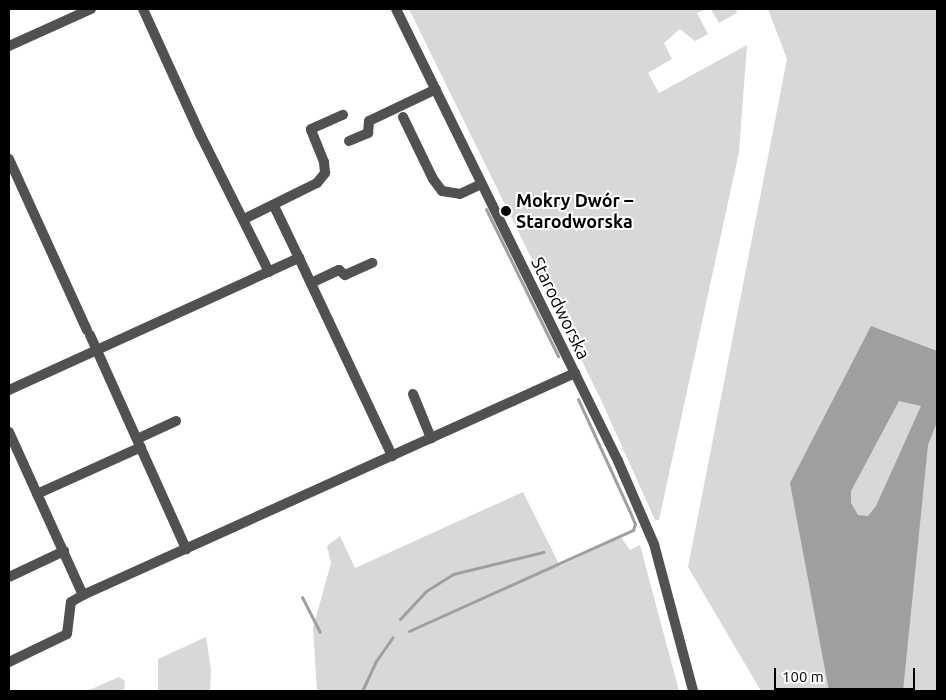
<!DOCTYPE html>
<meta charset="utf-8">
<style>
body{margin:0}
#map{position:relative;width:946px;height:700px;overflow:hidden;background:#fff;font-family:Ubuntu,sans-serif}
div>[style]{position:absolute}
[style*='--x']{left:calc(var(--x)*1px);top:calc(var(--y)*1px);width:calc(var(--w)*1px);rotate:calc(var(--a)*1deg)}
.green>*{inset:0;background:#d8d8d8}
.water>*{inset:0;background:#9f9f9f}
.stream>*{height:3px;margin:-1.5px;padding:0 1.5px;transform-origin:1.5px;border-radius:1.5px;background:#9f9f9f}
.minor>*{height:10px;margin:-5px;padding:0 5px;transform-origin:5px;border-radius:5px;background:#515151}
.dots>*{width:14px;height:14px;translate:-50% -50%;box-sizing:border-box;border:2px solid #fff;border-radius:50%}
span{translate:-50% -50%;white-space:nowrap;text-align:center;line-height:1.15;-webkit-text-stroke:4px #fff;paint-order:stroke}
.poi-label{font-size:18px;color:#000;font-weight:700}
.left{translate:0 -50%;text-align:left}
.street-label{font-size:18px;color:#000}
.frame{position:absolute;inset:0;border:10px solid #000;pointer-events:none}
.scale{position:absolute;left:774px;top:668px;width:141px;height:22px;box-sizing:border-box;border:2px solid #000;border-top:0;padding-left:6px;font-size:15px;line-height:18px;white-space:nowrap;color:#000;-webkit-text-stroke:4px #fff;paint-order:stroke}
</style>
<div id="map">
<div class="green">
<div style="clip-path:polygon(409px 9px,706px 9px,697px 13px,708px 34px,695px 41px,680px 29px,664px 43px,672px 59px,648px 73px,659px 93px,747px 45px,739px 152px,659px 520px,655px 520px,601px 400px)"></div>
<div style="clip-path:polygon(711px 9px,736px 9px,737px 13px,719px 23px)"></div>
<div style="clip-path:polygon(768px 9px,937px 9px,937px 691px,761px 691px,688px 567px,787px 59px)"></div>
<div style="clip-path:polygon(523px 492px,560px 566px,621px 537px,630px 550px,640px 545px,679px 691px,317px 691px,313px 628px,331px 563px,327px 546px,340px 536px,355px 568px)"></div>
<div style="clip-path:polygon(206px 637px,211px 669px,210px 691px,158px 691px,158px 659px)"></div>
<div style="clip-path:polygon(119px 677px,125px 681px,124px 691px,87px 691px)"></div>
</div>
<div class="water">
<div style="clip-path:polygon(evenodd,871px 326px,937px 351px,937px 422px,928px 445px,903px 691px,829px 691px,790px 483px,871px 326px,899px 401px,921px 406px,876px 506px,868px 516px,858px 515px,851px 503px,851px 491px,899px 401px)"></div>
</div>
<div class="stream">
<div style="--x:486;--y:209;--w:164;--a:63.9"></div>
<div style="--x:302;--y:597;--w:39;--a:63"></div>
<div style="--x:400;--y:619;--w:38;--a:-47"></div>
<div style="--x:426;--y:591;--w:32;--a:-32"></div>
<div style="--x:453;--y:574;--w:93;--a:-13.7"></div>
<div style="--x:409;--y:631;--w:246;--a:-24.3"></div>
<div style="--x:633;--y:530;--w:6;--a:-72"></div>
<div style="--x:635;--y:524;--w:15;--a:-113"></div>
<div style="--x:629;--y:510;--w:122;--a:-114.7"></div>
<div style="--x:362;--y:691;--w:33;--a:-65"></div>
<div style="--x:376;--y:661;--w:29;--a:-55"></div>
</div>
<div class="minor">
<div style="--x:143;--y:9;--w:140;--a:65.5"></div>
<div style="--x:201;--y:136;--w:152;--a:63.4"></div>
<div style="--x:396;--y:9;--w:504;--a:63.84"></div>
<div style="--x:618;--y:461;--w:90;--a:66.6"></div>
<div style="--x:654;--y:544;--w:152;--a:75.1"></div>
<div style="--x:9;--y:46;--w:90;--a:-24.3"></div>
<div style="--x:403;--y:117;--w:69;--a:64.2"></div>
<div style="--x:433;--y:179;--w:15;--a:53"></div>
<div style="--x:442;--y:191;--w:18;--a:9"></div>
<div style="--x:460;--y:194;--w:23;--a:-25"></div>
<div style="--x:349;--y:141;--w:21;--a:-23"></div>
<div style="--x:368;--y:133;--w:12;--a:-85"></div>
<div style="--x:369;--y:121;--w:74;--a:-25.5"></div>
<div style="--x:9;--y:159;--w:188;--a:65.5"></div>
<div style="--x:274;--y:206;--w:58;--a:64.3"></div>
<div style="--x:244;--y:219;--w:81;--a:-26.3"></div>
<div style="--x:317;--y:183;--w:13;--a:-51"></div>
<div style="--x:325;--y:173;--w:11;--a:-95"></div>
<div style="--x:324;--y:162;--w:35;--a:-112"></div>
<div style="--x:311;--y:129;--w:35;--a:-24"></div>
<div style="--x:311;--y:283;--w:31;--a:-25"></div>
<div style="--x:339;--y:270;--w:8;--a:40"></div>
<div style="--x:345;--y:275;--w:30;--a:-24"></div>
<div style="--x:90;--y:335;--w:235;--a:65.8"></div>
<div style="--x:9;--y:390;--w:319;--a:-24.5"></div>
<div style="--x:299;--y:258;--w:219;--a:64.8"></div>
<div style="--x:413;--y:394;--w:48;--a:67.8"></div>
<div style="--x:9;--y:432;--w:179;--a:65.6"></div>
<div style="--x:83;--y:595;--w:540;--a:-24.29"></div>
<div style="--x:137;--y:439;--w:43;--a:-24.8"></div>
<div style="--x:37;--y:494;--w:114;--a:-24.3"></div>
<div style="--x:9;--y:577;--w:61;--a:-25.3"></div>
<div style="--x:9;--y:662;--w:64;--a:-25.8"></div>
<div style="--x:67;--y:634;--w:32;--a:-83"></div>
<div style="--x:71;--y:602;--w:14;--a:-30"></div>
</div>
<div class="dots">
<div style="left:506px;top:211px;background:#000"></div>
</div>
<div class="poi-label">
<span class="left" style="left:516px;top:211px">Mokry Dwór –<br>Starodworska</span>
</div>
<div class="street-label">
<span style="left:561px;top:308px;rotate:64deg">Starodworska</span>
</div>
<div class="frame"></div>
<div class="scale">100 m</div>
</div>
